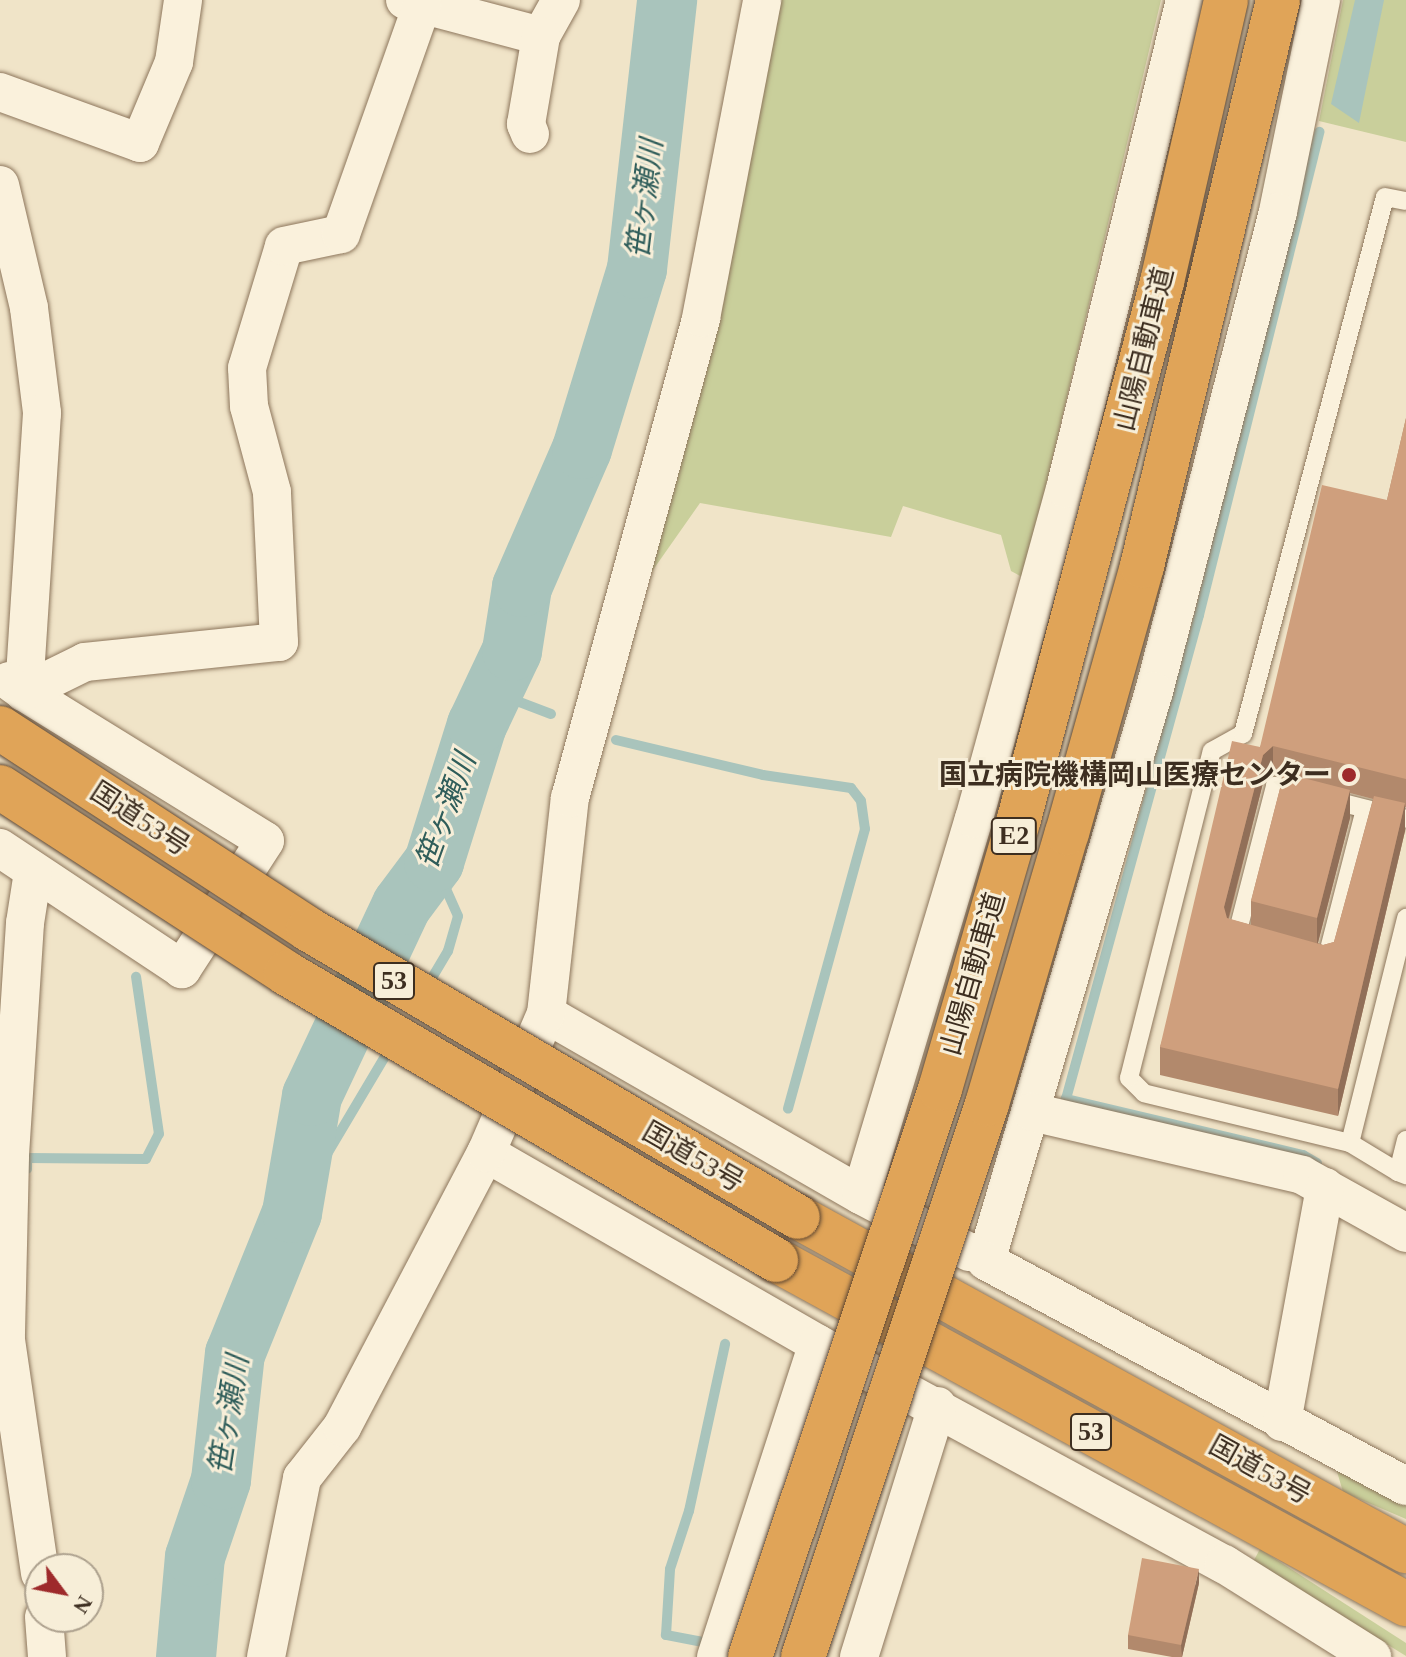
<!DOCTYPE html>
<meta charset="utf-8">
<style>
body{margin:0}
#map{position:relative;width:1406px;height:1657px;overflow:hidden;background:#f0e4c8;font-family:"Times New Roman","Noto Sans JP",serif}
div>[style]{position:absolute}
[style*='--x']{left:calc(var(--x)*1px);top:calc(var(--y)*1px);width:calc(var(--w)*1px);rotate:calc(var(--a)*1deg)}
.green>*{inset:0;background:#c9cf9b}
.water>*{inset:0;background:#a9c4bc}
.stream>*{height:10px;margin:-5px;padding:0 5px;transform-origin:5px;border-radius:5px;background:#a9c4bc}
.river>*{height:60px;margin:-30px;padding:0 30px;transform-origin:30px;border-radius:30px;background:#a9c4bc}
.roads{filter:drop-shadow(0 0 2px #8d765c) drop-shadow(0 0 2px #8d765c)}
.lane>*{height:18px;margin:-9px;padding:0 9px;transform-origin:9px;border-radius:9px;background:#faf1dc}
.street>*{height:38px;margin:-19px;padding:0 19px;transform-origin:19px;border-radius:19px;background:#faf1dc}
.highway>*{height:44px;margin:-22px;padding:0 22px;transform-origin:22px;border-radius:22px;background:#e0a458}
.bridges{filter:drop-shadow(0 0 2px #5b4430) drop-shadow(0 0 2px #5b4430)}
.highway-bridge>*{height:44px;margin:-22px;padding:0 22px;transform-origin:22px;border-radius:22px;background:#e0a458}
.wall>*{inset:0;background:#b2896c}
.shaded-wall>*{inset:0;background:#916f58}
.building>*{inset:0;background:#cf9f7d}
.dots>*{width:22px;height:22px;translate:-50% -50%;box-sizing:border-box;border:4px solid #f7eed8;border-radius:50%}
span{translate:-50% -50%;white-space:nowrap;text-align:center;line-height:1.15;-webkit-text-stroke:6px #f7eed8;paint-order:stroke}
.shield-label span{padding:2px 6px;background:#f7eed8;border:2px solid;border-radius:6px;-webkit-text-stroke-width:0}
.shield-label{font-size:26px;color:#3d2e20;font-weight:700}
.street-label{font-size:28px;color:#3d2e20}
.poi-label{font-size:28px;color:#3d2e20;font-weight:700}
.right{translate:-100% -50%;text-align:right}
.water-label{font-size:30px;color:#2f5d5a;font-style:italic}
.north{position:absolute;left:24px;top:1553px;width:80px;height:80px;box-sizing:border-box;background:#f7eed8;border:2px solid #ada18e;border-radius:50%;rotate:122deg;font-size:22px;font-weight:700;line-height:32px;text-align:center;color:#3d2e20}
.north::after{content:'';display:block;margin:auto;width:28px;height:36px;background:#9e2a2b;clip-path:polygon(50% 0,100% 100%,50% 72%,0 100%)}
</style>
<div id="map">
<div class="green">
<div style="clip-path:polygon(771px 0,1161px 0,1024px 578px,1011px 571px,1001px 535px,903px 506px,891px 537px,700px 503px,634px 597px)"></div>
<div style="clip-path:polygon(1343px 0,1406px 0,1406px 142px,1319px 121px)"></div>
<div style="clip-path:polygon(1336px 1468px,1406px 1504px,1406px 1519px,1343px 1492px)"></div>
<div style="clip-path:polygon(1260px 1549px,1406px 1643px,1406px 1656px,1253px 1562px)"></div>
</div>
<div class="water">
<div style="clip-path:polygon(1355px 0,1384px 0,1359px 123px,1331px 104px)"></div>
</div>
<div class="stream">
<div style="--x:493;--y:692;--w:62;--a:20.8"></div>
<div style="--x:616;--y:740;--w:151;--a:13.4"></div>
<div style="--x:763;--y:775;--w:89;--a:8.4"></div>
<div style="--x:851;--y:788;--w:16;--a:52"></div>
<div style="--x:861;--y:801;--w:28;--a:82"></div>
<div style="--x:865;--y:829;--w:290;--a:105.4"></div>
<div style="--x:426;--y:988;--w:43;--a:-59.3"></div>
<div style="--x:448;--y:951;--w:36;--a:-74"></div>
<div style="--x:458;--y:916;--w:59;--a:-114"></div>
<div style="--x:1317;--y:1163;--w:16;--a:-150"></div>
<div style="--x:1303;--y:1155;--w:244;--a:-166.7"></div>
<div style="--x:1066;--y:1099;--w:502;--a:-74.63"></div>
<div style="--x:1199;--y:615;--w:498;--a:-76"></div>
<div style="--x:27;--y:1169;--w:11;--a:-90"></div>
<div style="--x:27;--y:1158;--w:119;--a:0.5"></div>
<div style="--x:146;--y:1159;--w:28;--a:-63"></div>
<div style="--x:159;--y:1134;--w:159;--a:-98.3"></div>
<div style="--x:292;--y:1213;--w:194;--a:-59.3"></div>
<div style="--x:708;--y:1643;--w:43;--a:-169.2"></div>
<div style="--x:666;--y:1635;--w:66;--a:-86.5"></div>
<div style="--x:670;--y:1569;--w:61;--a:-71.9"></div>
<div style="--x:689;--y:1511;--w:171;--a:-77.8"></div>
</div>
<div class="river">
<div style="--x:186;--y:1657;--w:100;--a:-84.9"></div>
<div style="--x:195;--y:1557;--w:81;--a:-71.3"></div>
<div style="--x:221;--y:1480;--w:127;--a:-83.7"></div>
<div style="--x:235;--y:1354;--w:152;--a:-68"></div>
<div style="--x:292;--y:1213;--w:119;--a:-80.3"></div>
<div style="--x:312;--y:1096;--w:211;--a:-64.8"></div>
<div style="--x:402;--y:905;--w:54;--a:-53.3"></div>
<div style="--x:434;--y:862;--w:144;--a:-72.6"></div>
<div style="--x:477;--y:725;--w:82;--a:-64.7"></div>
<div style="--x:512;--y:651;--w:65;--a:-81.1"></div>
<div style="--x:522;--y:587;--w:150;--a:-66.5"></div>
<div style="--x:582;--y:449;--w:188;--a:-73"></div>
<div style="--x:637;--y:269;--w:271;--a:-83.6"></div>
</div>
<div class="roads">
<div class="lane">
<div style="--x:1327;--y:799;--w:81;--a:14.2"></div>
<div style="--x:1241;--y:939;--w:5;--a:-169"></div>
<div style="--x:1236;--y:938;--w:157;--a:-75.6"></div>
<div style="--x:1275;--y:786;--w:29;--a:14"></div>
<div style="--x:1320;--y:959;--w:6;--a:18"></div>
<div style="--x:1326;--y:961;--w:157;--a:-75.6"></div>
<div style="--x:1406;--y:1140;--w:33;--a:104"></div>
<div style="--x:1398;--y:1172;--w:9;--a:21"></div>
<div style="--x:1350;--y:1143;--w:232;--a:-76"></div>
<div style="--x:1398;--y:1172;--w:56;--a:-148.9"></div>
<div style="--x:1350;--y:1143;--w:212;--a:-166.4"></div>
<div style="--x:1144;--y:1093;--w:21;--a:-135"></div>
<div style="--x:1129;--y:1078;--w:337;--a:-75.8"></div>
<div style="--x:1212;--y:751;--w:35;--a:-29"></div>
<div style="--x:1243;--y:734;--w:555;--a:-75.19"></div>
<div style="--x:1385;--y:197;--w:21;--a:11"></div>
</div>
<div class="street">
<div style="--x:405;--y:0;--w:141;--a:14.8"></div>
<div style="--x:541;--y:36;--w:41;--a:-60.9"></div>
<div style="--x:1321;--y:0;--w:216;--a:101.5"></div>
<div style="--x:1278;--y:212;--w:495;--a:104.5"></div>
<div style="--x:1154;--y:691;--w:594;--a:106.42"></div>
<div style="--x:986;--y:1261;--w:476;--a:28.2"></div>
<div style="--x:0;--y:92;--w:149;--a:20"></div>
<div style="--x:140;--y:143;--w:88;--a:-67.2"></div>
<div style="--x:174;--y:62;--w:63;--a:-81.7"></div>
<div style="--x:530;--y:134;--w:11;--a:-112"></div>
<div style="--x:526;--y:124;--w:89;--a:-80.3"></div>
<div style="--x:0;--y:185;--w:126;--a:76.7"></div>
<div style="--x:29;--y:308;--w:106;--a:82.9"></div>
<div style="--x:42;--y:413;--w:280;--a:93.7"></div>
<div style="--x:24;--y:692;--w:283;--a:31.7"></div>
<div style="--x:265;--y:841;--w:153;--a:123"></div>
<div style="--x:182;--y:969;--w:219;--a:-146.4"></div>
<div style="--x:9;--y:681;--w:19;--a:36"></div>
<div style="--x:24;--y:692;--w:68;--a:-26.2"></div>
<div style="--x:85;--y:662;--w:195;--a:-5.9"></div>
<div style="--x:279;--y:642;--w:150;--a:-92.7"></div>
<div style="--x:272;--y:492;--w:89;--a:-105"></div>
<div style="--x:249;--y:406;--w:38;--a:-93"></div>
<div style="--x:247;--y:368;--w:127;--a:-73.1"></div>
<div style="--x:284;--y:246;--w:58;--a:-11.9"></div>
<div style="--x:341;--y:234;--w:243;--a:-70.5"></div>
<div style="--x:33;--y:872;--w:52;--a:98.9"></div>
<div style="--x:25;--y:923;--w:234;--a:93.7"></div>
<div style="--x:10;--y:1157;--w:183;--a:91.3"></div>
<div style="--x:6;--y:1340;--w:236;--a:81.7"></div>
<div style="--x:546;--y:1014;--w:363;--a:29.9"></div>
<div style="--x:1032;--y:1112;--w:277;--a:13.1"></div>
<div style="--x:1302;--y:1175;--w:119;--a:29.1"></div>
<div style="--x:486;--y:1153;--w:383;--a:29.9"></div>
<div style="--x:818;--y:1344;--w:462;--a:28.5"></div>
<div style="--x:1224;--y:1564;--w:175;--a:32.1"></div>
<div style="--x:969;--y:1252;--w:122;--a:-152.2"></div>
<div style="--x:861;--y:1195;--w:393;--a:-73.3"></div>
<div style="--x:974;--y:819;--w:342;--a:-74.6"></div>
<div style="--x:1065;--y:489;--w:504;--a:-76.21"></div>
<div style="--x:1282;--y:1422;--w:239;--a:-79.6"></div>
<div style="--x:44;--y:1617;--w:40;--a:85.7"></div>
<div style="--x:266;--y:1657;--w:183;--a:-78.6"></div>
<div style="--x:302;--y:1478;--w:65;--a:-51.9"></div>
<div style="--x:342;--y:1427;--w:310;--a:-62.3"></div>
<div style="--x:486;--y:1153;--w:151;--a:-66.7"></div>
<div style="--x:546;--y:1014;--w:217;--a:-83.7"></div>
<div style="--x:570;--y:798;--w:498;--a:-74.7"></div>
<div style="--x:701;--y:318;--w:324;--a:-79.1"></div>
<div style="--x:716;--y:1657;--w:329;--a:-72"></div>
<div style="--x:859;--y:1657;--w:263;--a:-72.7"></div>
</div>
<div class="highway">
<div style="--x:798;--y:1217;--w:694;--a:28.78"></div>
<div style="--x:776;--y:1260;--w:718;--a:28.64"></div>
</div>
</div>
<div class="bridges">
<div class="highway-bridge">
<div style="--x:0;--y:728;--w:368;--a:33.1"></div>
<div style="--x:308;--y:929;--w:568;--a:30.45"></div>
<div style="--x:0;--y:787;--w:341;--a:33"></div>
<div style="--x:286;--y:973;--w:568;--a:30.36"></div>
<div style="--x:750;--y:1657;--w:599;--a:-71.5"></div>
<div style="--x:940;--y:1089;--w:281;--a:-73.7"></div>
<div style="--x:1019;--y:819;--w:556;--a:-75.09"></div>
<div style="--x:1162;--y:282;--w:289;--a:-77.2"></div>
<div style="--x:803;--y:1657;--w:583;--a:-71.6"></div>
<div style="--x:987;--y:1104;--w:283;--a:-73.6"></div>
<div style="--x:1067;--y:833;--w:277;--a:-74.3"></div>
<div style="--x:1142;--y:566;--w:582;--a:-76.49"></div>
</div>
</div>
<div class="wall">
<div style="clip-path:polygon(evenodd,1406px 418px,1406px 807px,1405px 807px,1405px 831px,1338px 1116px,1160px 1075px,1160px 1047px,1260px 747px,1387px 500px,1406px 418px,1273px 774px,1283px 777px,1251px 901px,1251px 925px,1229px 919px,1263px 783px,1273px 774px,1406px 418px,1350px 793px,1373px 799px,1334px 942px,1323px 945px,1318px 943px,1350px 818px,1350px 793px)"></div>
<div style="clip-path:polygon(1199px 1583px,1182px 1657px,1172px 1657px,1128px 1649px,1128px 1635px)"></div>
</div>
<div class="shaded-wall">
<div style="clip-path:polygon(1273px 746px,1273px 774px,1263px 783px,1224px 935px,1224px 907px,1263px 755px)"></div>
<div style="clip-path:polygon(1350px 790px,1350px 818px,1317px 946px,1317px 918px)"></div>
<div style="clip-path:polygon(1405px 803px,1405px 831px,1338px 1116px,1338px 1089px)"></div>
<div style="clip-path:polygon(1199px 1569px,1199px 1583px,1182px 1657px,1181px 1645px)"></div>
</div>
<div class="building">
<div style="clip-path:polygon(1406px 418px,1406px 779px,1273px 746px,1263px 755px,1224px 907px,1227px 918px,1323px 945px,1334px 942px,1374px 796px,1405px 803px,1338px 1089px,1160px 1047px,1232px 741px,1260px 747px,1322px 485px,1387px 500px)"></div>
<div style="clip-path:polygon(1284px 773px,1350px 790px,1317px 918px,1251px 901px)"></div>
<div style="clip-path:polygon(1142px 1558px,1199px 1569px,1181px 1645px,1128px 1635px)"></div>
</div>
<div class="dots">
<div style="left:1349px;top:775px;background:#9e2a2b"></div>
</div>
<div class="shield-label">
<span style="left:1014px;top:836px">E2</span>
<span style="left:394px;top:981px">53</span>
<span style="left:1091px;top:1432px">53</span>
</div>
<div class="street-label">
<span style="left:1144px;top:349px;rotate:-76deg">山陽自動車道</span>
<span style="left:140px;top:819px;rotate:33deg">国道53号</span>
<span style="left:973px;top:974px;rotate:-74deg">山陽自動車道</span>
<span style="left:693px;top:1157px;rotate:30deg">国道53号</span>
<span style="left:1260px;top:1470px;rotate:29deg">国道53号</span>
</div>
<div class="poi-label">
<span class="right" style="left:1331px;top:775px">国立病院機構岡山医療センター</span>
</div>
<div class="water-label">
<span style="left:645px;top:199px;rotate:-83deg">笹ヶ瀬川</span>
<span style="left:446px;top:811px;rotate:-70deg">笹ヶ瀬川</span>
<span style="left:229px;top:1415px;rotate:-81deg">笹ヶ瀬川</span>
</div>
<div class="north">N</div>
</div>
